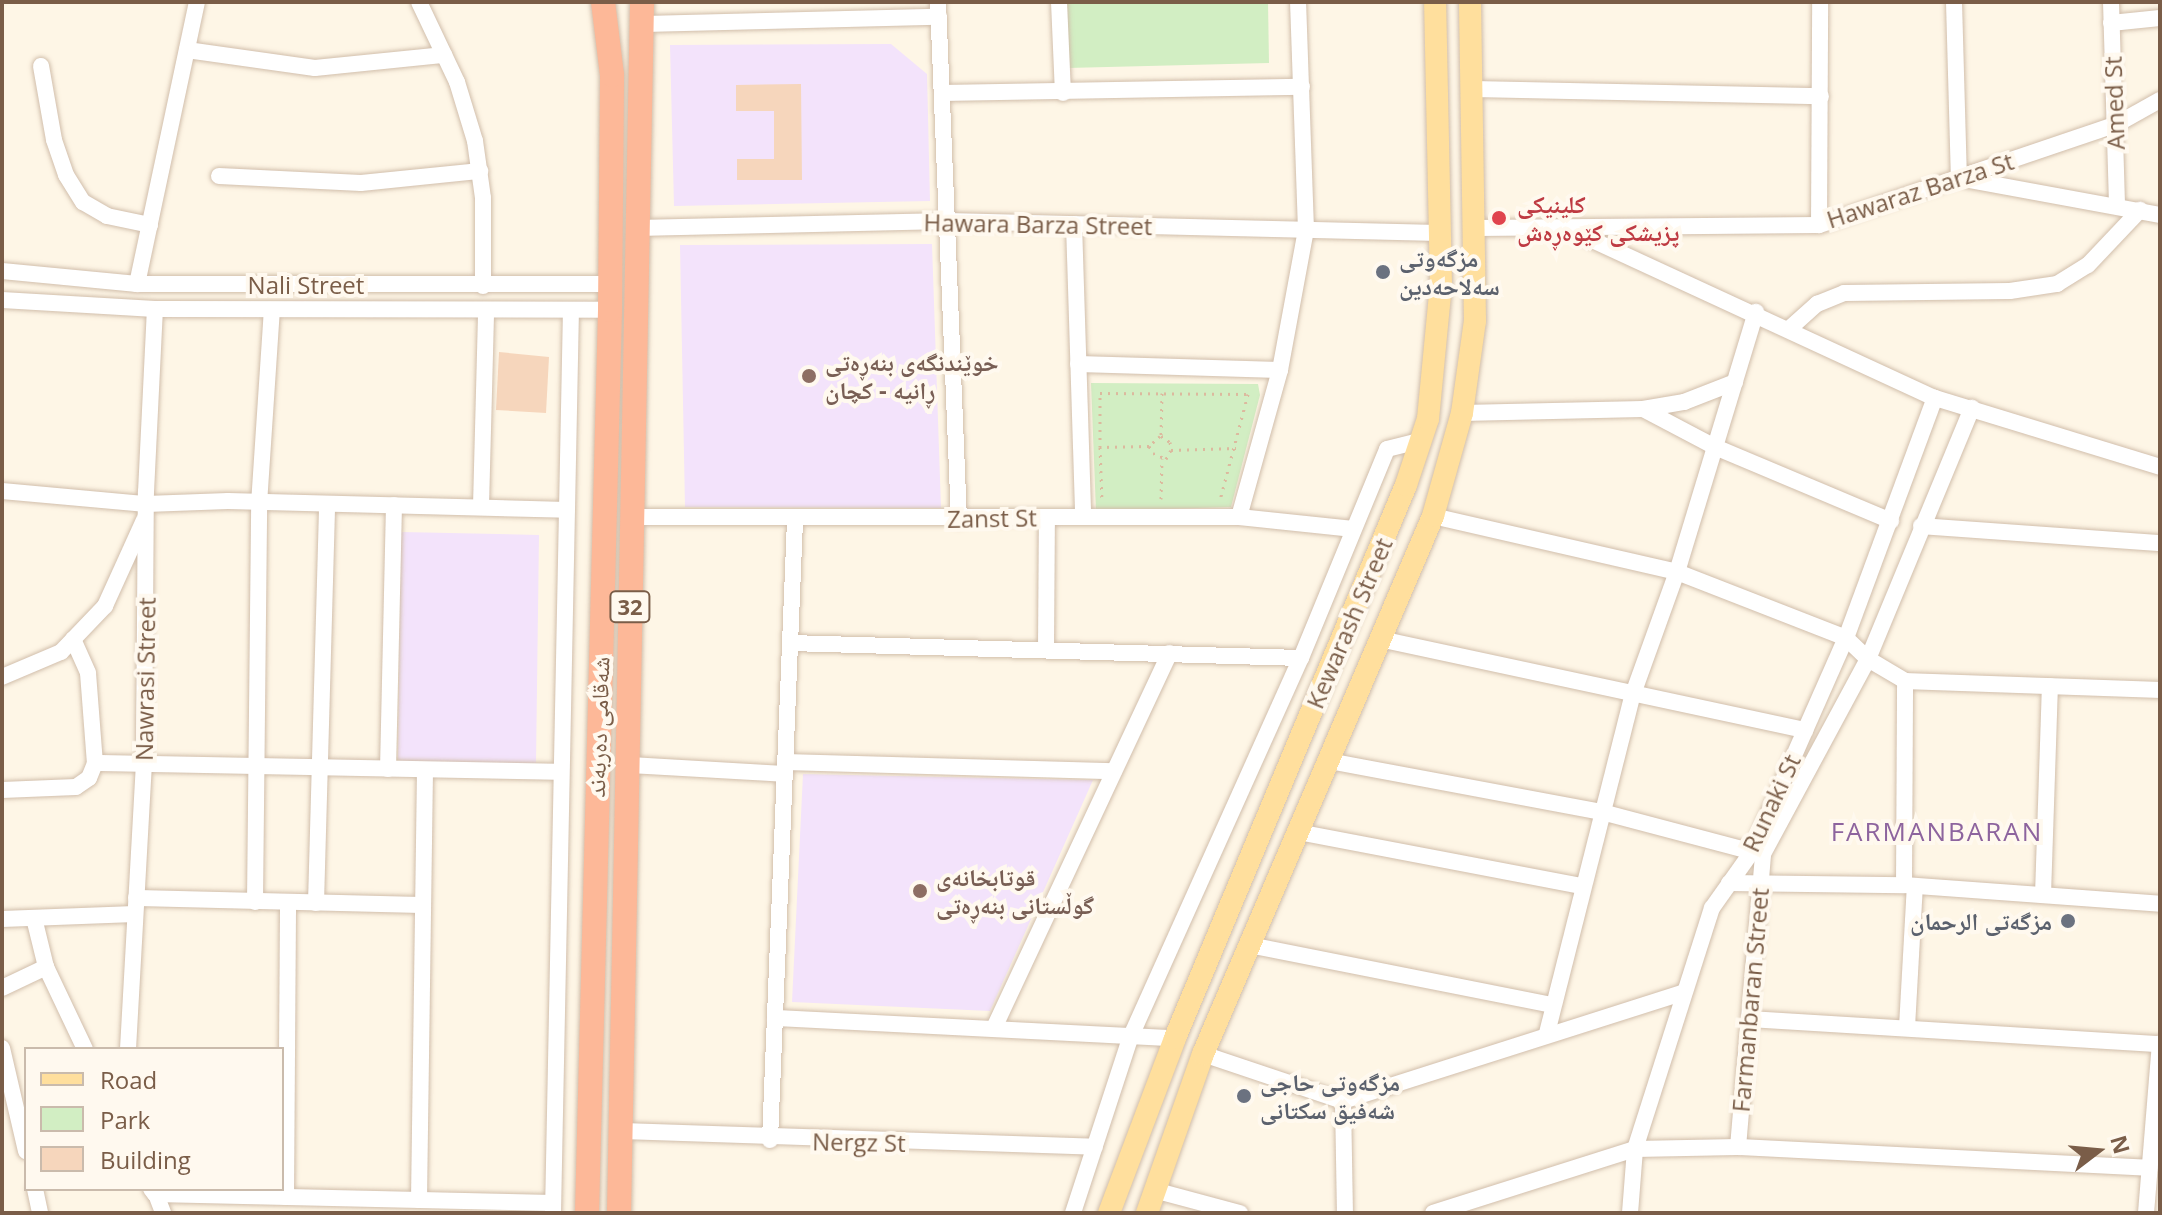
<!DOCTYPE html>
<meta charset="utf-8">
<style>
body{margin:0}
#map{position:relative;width:2162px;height:1215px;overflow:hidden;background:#fef6e6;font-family:"Open Sans","Noto Naskh Arabic",sans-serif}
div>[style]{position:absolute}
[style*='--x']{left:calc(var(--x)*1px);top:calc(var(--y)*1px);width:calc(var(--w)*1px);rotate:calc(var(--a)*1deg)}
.education>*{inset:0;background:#f3e3fb}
.green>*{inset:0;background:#d2eec3}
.building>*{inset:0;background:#f6d6bc}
.path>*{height:3px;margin-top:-1.5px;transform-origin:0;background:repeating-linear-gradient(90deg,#dcb99e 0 2px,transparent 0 8px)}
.roads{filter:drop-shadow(0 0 2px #d1beab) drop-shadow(0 0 2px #d1beab)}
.minor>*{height:16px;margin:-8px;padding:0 8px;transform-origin:8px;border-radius:8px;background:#fff}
.major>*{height:22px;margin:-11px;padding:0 11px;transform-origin:11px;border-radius:11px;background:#ffdf9d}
.highway>*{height:24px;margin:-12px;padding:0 12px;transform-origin:12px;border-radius:12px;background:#fdb898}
.dots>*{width:22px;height:22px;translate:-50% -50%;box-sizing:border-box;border:4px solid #fff9ef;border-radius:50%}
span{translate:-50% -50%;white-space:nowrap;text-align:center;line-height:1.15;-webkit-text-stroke:8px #fff9ef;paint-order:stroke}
.shield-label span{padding:2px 6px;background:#fff9ef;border:2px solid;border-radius:6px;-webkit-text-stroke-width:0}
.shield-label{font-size:22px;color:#7a5d48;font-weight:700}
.street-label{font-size:24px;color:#7a5d48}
.health-label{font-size:24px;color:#be3a42;font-weight:700}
.left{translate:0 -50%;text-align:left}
.worship-label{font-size:24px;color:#5b616d;font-weight:700}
.right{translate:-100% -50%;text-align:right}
.education-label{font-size:24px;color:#785e54;font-weight:700}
.neighbourhood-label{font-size:26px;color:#8d649e;letter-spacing:2px}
.frame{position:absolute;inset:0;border:4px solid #7a5d48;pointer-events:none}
.legend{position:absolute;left:24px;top:1047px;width:260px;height:144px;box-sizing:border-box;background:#fff9ef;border:2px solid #cabbac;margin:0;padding:10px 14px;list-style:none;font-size:24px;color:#7a5d48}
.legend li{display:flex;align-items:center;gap:16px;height:40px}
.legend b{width:40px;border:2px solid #cabbac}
.north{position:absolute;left:2058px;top:1111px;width:80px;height:80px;-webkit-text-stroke:6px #fff9ef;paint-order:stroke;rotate:74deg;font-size:22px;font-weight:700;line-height:32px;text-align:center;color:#7a5d48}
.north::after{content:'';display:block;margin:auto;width:28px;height:36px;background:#7a5d48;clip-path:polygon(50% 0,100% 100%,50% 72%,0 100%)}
</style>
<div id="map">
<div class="education">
<div style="clip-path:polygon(891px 44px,927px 74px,930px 201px,674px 206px,670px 45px)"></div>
<div style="clip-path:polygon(932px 244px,941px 508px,685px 507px,680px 245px)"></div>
<div style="clip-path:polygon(401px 532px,539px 535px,536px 763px,404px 764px,398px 759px)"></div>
<div style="clip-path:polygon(803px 774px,1093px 780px,990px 1011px,792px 1002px)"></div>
</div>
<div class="green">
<div style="clip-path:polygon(1065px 2px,1268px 2px,1269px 63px,1067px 68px)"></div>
<div style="clip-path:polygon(1091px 383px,1258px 384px,1260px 395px,1231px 507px,1096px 511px)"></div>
</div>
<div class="building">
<div style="clip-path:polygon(801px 84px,802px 180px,737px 180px,737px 159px,774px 159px,774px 111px,736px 111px,736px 85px)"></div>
<div style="clip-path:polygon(499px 352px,549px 357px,546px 413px,496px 410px)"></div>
</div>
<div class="path">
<div style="--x:1162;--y:393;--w:43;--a:91.3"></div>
<div style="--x:1161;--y:436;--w:11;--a:34"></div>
<div style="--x:1170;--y:442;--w:8;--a:83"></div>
<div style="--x:1171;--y:450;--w:65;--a:-1.8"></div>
<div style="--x:1160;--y:436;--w:15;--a:138"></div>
<div style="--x:1149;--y:446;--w:8;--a:60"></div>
<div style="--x:1153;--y:453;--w:14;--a:25"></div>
<div style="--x:1166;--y:459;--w:10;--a:-61"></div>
<div style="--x:1149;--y:446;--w:49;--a:178.8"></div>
<div style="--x:1100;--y:447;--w:54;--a:-90"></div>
<div style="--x:1100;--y:393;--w:148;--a:0.4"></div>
<div style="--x:1248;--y:394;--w:110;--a:104.8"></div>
<div style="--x:1100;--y:447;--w:55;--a:87.9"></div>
<div style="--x:1161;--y:499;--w:40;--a:-88.6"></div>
</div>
<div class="roads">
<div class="minor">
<div style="--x:419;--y:2;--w:89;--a:64.6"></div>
<div style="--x:457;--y:82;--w:62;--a:73"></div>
<div style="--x:475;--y:141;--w:58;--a:82"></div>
<div style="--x:483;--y:198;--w:88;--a:90"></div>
<div style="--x:938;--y:2;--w:518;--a:87.68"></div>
<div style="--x:1059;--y:2;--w:91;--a:87.5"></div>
<div style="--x:1954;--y:2;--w:176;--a:88.4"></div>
<div style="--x:1959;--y:178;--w:204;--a:10.4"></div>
<div style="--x:2111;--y:2;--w:203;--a:88.3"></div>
<div style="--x:2111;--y:23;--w:49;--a:-5.8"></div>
<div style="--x:642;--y:24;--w:297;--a:-1.4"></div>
<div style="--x:187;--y:50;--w:129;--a:8"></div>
<div style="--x:315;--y:68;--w:130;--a:-5.8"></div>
<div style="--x:41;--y:66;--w:75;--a:80"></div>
<div style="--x:54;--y:140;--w:37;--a:71"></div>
<div style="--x:66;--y:175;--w:32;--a:58"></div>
<div style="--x:83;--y:202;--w:28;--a:30"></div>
<div style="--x:107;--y:216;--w:44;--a:11.8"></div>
<div style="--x:1473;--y:89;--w:348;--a:1.2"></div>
<div style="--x:942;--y:93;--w:360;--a:-1"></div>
<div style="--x:219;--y:176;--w:142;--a:2.8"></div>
<div style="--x:361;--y:183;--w:120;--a:-5.8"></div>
<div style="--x:1074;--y:224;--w:292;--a:88.2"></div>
<div style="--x:1819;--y:225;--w:223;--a:-89.7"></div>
<div style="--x:637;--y:228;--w:310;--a:-1.3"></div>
<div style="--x:947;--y:221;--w:492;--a:1.4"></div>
<div style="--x:1476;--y:228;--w:343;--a:-0.5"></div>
<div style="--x:1819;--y:225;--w:312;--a:-18.7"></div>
<div style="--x:2115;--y:125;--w:51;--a:-29.1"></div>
<div style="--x:1575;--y:232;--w:396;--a:24.8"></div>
<div style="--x:1935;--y:398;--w:235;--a:17"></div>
<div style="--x:2;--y:271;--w:136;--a:5.5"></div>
<div style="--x:137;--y:284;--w:473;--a:0"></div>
<div style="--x:137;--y:284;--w:288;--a:-78"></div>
<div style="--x:2;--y:300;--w:153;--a:3.4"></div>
<div style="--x:155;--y:309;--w:455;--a:0.1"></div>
<div style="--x:1789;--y:329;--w:38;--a:-42"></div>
<div style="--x:1817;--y:304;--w:29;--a:-22"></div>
<div style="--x:1844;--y:293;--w:166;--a:-0.7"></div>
<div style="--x:2010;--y:291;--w:48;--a:-8.5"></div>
<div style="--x:2057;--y:284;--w:36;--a:-32"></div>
<div style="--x:2088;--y:265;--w:76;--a:-46.6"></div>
<div style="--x:1078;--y:364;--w:202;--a:1.7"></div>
<div style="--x:1643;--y:409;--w:42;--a:-9.7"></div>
<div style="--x:1684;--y:402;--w:55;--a:-21.4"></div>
<div style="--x:1462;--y:413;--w:181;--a:-1.3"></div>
<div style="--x:1643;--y:409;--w:81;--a:27.8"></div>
<div style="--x:1715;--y:447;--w:191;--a:22.8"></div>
<div style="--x:2;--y:491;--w:145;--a:5.2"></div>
<div style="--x:146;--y:504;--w:82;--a:-2.1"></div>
<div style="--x:228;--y:501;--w:339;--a:1.5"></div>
<div style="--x:481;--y:506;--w:195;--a:-88.5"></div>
<div style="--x:1433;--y:516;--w:250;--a:12.9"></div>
<div style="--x:1677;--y:572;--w:181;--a:21.3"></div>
<div style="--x:1846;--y:638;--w:30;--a:44"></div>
<div style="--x:1868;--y:659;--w:43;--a:30.7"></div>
<div style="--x:1905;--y:681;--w:255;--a:2"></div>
<div style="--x:631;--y:517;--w:608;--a:0"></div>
<div style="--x:1239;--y:517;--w:115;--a:6"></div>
<div style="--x:1239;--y:517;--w:153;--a:-74.4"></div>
<div style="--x:1280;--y:370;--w:142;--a:-79.5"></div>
<div style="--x:1306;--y:230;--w:228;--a:-92"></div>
<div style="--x:1921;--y:526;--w:240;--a:4.1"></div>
<div style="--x:73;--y:639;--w:37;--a:66"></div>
<div style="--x:88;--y:673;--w:90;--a:85.6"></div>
<div style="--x:1380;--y:639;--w:435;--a:12.1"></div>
<div style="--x:790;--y:643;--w:511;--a:1.68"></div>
<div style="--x:1046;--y:649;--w:132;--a:-89.6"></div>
<div style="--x:2;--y:677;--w:64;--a:-23"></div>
<div style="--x:61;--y:652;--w:64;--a:-46.3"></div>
<div style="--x:105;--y:606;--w:94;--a:-65.6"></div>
<div style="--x:1329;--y:761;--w:278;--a:10.6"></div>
<div style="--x:1602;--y:812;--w:164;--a:14.8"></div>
<div style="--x:785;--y:762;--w:329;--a:1.6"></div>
<div style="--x:630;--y:765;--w:154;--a:3.3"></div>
<div style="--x:388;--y:769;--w:264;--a:-88.7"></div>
<div style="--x:2;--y:790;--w:74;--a:-2.3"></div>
<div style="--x:76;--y:787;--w:16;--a:-35"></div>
<div style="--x:89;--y:778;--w:16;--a:-68"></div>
<div style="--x:95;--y:763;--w:466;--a:1.1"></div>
<div style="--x:1298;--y:832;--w:289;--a:10.8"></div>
<div style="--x:1729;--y:883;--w:175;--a:0.7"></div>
<div style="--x:1904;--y:885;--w:257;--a:4.2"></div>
<div style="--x:1904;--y:885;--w:204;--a:-89.7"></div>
<div style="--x:2043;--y:895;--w:209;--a:-88.1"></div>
<div style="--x:136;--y:898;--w:287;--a:1.4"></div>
<div style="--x:255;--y:902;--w:398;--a:-89.4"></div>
<div style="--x:259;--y:504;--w:194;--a:-86.2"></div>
<div style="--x:316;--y:903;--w:396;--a:-88.4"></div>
<div style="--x:34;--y:918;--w:50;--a:76.2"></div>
<div style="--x:46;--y:967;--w:91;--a:64.6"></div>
<div style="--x:2;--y:919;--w:133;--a:-2.2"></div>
<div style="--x:1249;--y:945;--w:310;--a:11.2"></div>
<div style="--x:2;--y:988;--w:49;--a:-25.5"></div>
<div style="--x:775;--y:1018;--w:400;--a:2.9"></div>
<div style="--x:1749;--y:1019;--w:412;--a:3.5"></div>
<div style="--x:1907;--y:1027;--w:141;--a:-86.8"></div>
<div style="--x:994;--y:1028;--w:414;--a:-64.9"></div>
<div style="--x:1547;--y:1033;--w:350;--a:-75.8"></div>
<div style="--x:1633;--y:694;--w:130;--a:-70.2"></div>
<div style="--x:1677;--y:572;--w:272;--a:-73.1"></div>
<div style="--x:2;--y:1048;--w:106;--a:76.9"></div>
<div style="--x:128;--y:1049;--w:287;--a:-86.8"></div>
<div style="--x:144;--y:762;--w:270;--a:-89.6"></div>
<div style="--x:146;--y:492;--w:183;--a:-87.2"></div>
<div style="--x:1203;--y:1054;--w:148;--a:18.6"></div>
<div style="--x:1343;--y:1101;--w:356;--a:-17.7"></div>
<div style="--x:1343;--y:1101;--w:112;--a:89"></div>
<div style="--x:623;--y:1131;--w:472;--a:1.9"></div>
<div style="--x:770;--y:1140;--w:621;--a:-87.69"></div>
<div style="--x:1738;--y:1147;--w:294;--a:-85.1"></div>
<div style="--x:1763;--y:854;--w:221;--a:-61.7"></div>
<div style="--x:1868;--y:659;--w:272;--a:-67.5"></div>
<div style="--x:35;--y:1189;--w:25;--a:78"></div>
<div style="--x:151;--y:1189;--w:6;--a:51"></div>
<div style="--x:155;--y:1194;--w:398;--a:1.3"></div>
<div style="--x:154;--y:1189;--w:26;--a:69"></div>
<div style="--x:1154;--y:1190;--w:89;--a:15"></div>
<div style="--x:286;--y:1197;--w:294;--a:-89.6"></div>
<div style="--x:419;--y:1200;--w:430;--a:-89.2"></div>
<div style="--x:553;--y:1213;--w:901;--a:-88.86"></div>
<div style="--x:1073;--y:1213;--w:186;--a:-71.9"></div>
<div style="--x:1131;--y:1036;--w:414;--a:-65.8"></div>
<div style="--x:1301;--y:658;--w:226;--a:-67.6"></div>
<div style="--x:1387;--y:449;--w:36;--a:-14"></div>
<div style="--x:1433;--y:1213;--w:212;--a:-17.6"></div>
<div style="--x:1635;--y:1149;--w:103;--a:-1.1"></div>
<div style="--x:1738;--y:1147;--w:412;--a:2.9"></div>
<div style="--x:1630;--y:1213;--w:64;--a:-85.5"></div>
<div style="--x:1635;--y:1149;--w:253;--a:-72.3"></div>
<div style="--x:1712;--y:908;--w:67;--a:-54.7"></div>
<div style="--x:1751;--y:853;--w:235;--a:-66.2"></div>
<div style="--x:1846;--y:638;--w:256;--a:-69.7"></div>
<div style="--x:2146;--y:1213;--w:170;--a:-85.3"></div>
</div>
<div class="major">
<div style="--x:1109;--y:1213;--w:187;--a:-69.3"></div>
<div style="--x:1175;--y:1038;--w:599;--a:-67.33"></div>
<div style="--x:1406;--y:485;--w:70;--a:-71.6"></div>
<div style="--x:1428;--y:419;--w:135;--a:-84.5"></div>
<div style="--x:1441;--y:285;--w:283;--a:-91.2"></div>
<div style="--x:1147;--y:1213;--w:169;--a:-70.6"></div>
<div style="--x:1203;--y:1054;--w:585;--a:-66.85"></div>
<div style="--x:1433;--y:516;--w:107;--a:-74.3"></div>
<div style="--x:1462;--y:413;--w:93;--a:-82"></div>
<div style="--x:1475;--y:321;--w:319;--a:-90.9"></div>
</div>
<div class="highway">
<div style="--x:587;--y:1213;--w:903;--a:-88.54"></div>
<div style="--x:610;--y:310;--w:235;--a:-89.5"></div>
<div style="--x:612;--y:75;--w:74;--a:-97"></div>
<div style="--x:619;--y:1213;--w:1211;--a:-88.91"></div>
</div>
</div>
<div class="dots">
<div style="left:1499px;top:218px;background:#e0444e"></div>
<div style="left:1383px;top:272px;background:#6b7280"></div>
<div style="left:809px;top:376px;background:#8d6e63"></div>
<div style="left:920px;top:891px;background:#8d6e63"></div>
<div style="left:2068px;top:921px;background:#6b7280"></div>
<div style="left:1244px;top:1096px;background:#6b7280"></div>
</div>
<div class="shield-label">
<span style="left:630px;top:607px">32</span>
</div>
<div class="street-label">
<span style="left:2114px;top:103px;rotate:-92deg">Amed St</span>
<span style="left:1920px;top:190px;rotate:-18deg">Hawaraz Barza St</span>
<span style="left:1038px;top:224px;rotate:1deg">Hawara Barza Street</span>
<span style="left:306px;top:285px">Nali Street</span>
<span style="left:992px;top:518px;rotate:-1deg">Zanst St</span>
<span style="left:1349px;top:623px;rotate:-67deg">Kewarash Street</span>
<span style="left:145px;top:679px;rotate:-89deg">Nawrasi Street</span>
<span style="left:598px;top:727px;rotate:-88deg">شەقامی دەربەند</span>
<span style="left:1771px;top:803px;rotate:-65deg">Runaki St</span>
<span style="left:1750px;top:1000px;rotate:-85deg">Farmanbaran Street</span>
<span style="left:859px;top:1142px;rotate:1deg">Nergz St</span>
</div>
<div class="health-label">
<span class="left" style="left:1517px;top:218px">كلینیكی<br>پزیشكی كێوەڕەش</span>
</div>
<div class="worship-label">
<span class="left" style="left:1399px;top:272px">مزگەوتی<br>سەلاحەدین</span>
<span class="right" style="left:2052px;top:921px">مزگەتی الرحمان</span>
<span class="left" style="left:1260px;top:1096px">مزگەوتی حاجی<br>شەفیق سکتانی</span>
</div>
<div class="education-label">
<span class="left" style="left:825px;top:376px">خوێندنگەی بنەڕەتی<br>ڕانیە - کچان</span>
<span class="left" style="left:936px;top:891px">قوتابخانه‌ی<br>گوڵستانی بنه‌ڕه‌تی</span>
</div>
<div class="neighbourhood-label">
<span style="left:1937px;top:832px">FARMANBARAN</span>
</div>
<div class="frame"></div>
<ul class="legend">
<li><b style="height:10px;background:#ffdf9d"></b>Road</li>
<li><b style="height:22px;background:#d2eec3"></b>Park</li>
<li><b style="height:22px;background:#f6d6bc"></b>Building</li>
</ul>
<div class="north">N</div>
</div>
